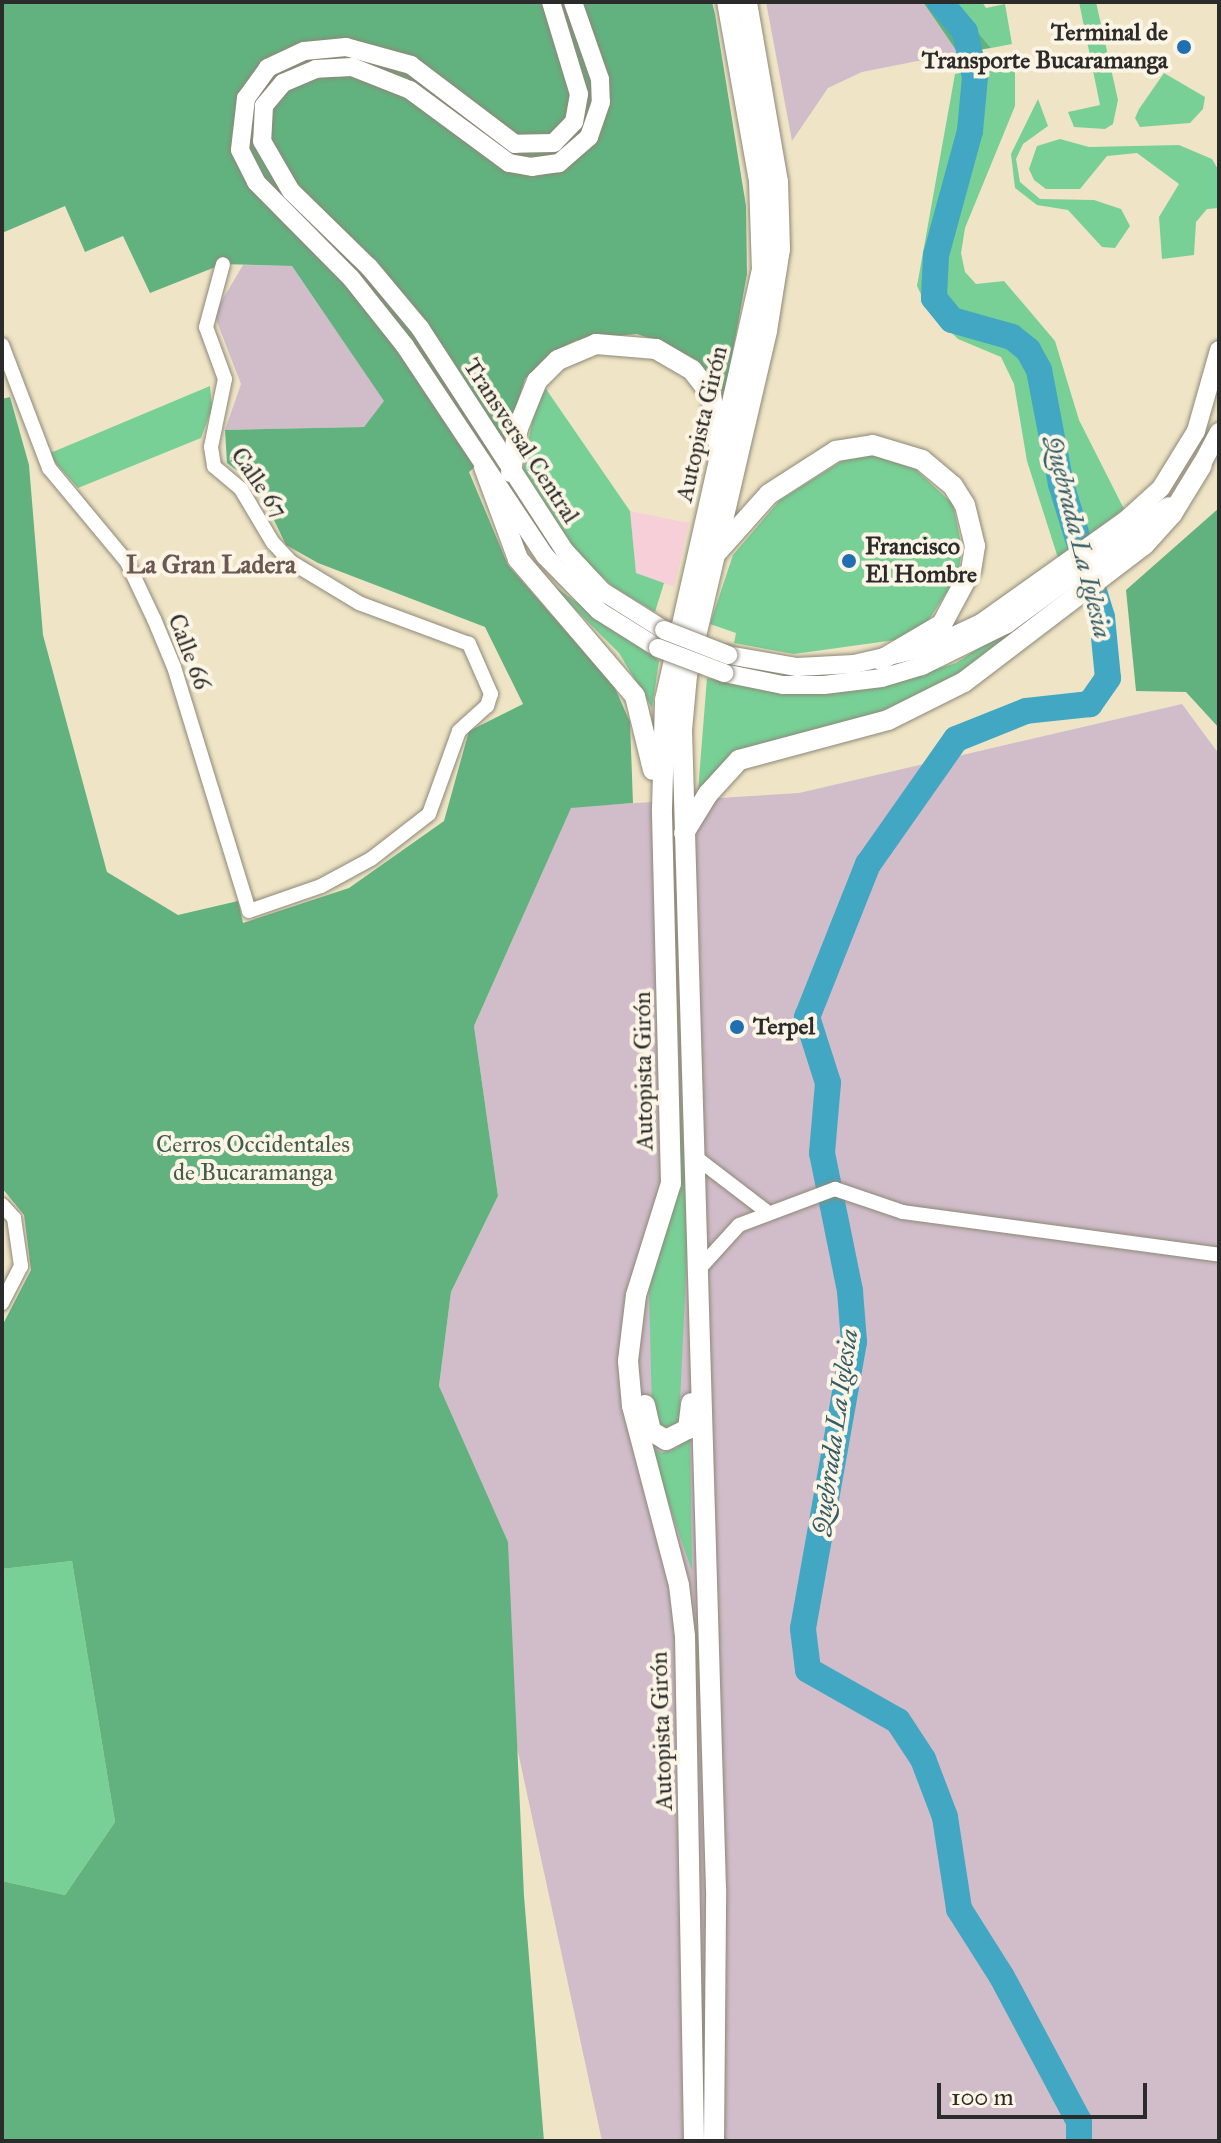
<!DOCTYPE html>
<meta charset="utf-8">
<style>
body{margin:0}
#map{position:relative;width:1221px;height:2143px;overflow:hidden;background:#efe5c6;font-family:"IM FELL Great Primer",serif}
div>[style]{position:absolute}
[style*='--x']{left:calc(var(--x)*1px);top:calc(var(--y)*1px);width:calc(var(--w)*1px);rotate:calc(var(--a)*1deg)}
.built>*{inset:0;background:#f6cfd8}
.industrial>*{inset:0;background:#d1bdca}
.green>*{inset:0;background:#78d096}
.forest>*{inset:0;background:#62b27f}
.river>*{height:26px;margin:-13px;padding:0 13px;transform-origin:13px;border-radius:13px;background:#42a7c2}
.roads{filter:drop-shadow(0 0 2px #8d8878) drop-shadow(0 0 2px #8d8878)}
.minor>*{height:14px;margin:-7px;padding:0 7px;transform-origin:7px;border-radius:7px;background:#fff}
.major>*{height:18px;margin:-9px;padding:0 9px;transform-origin:9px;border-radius:9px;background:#fff}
.highway>*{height:20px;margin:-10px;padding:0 10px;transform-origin:10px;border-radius:10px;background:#fff}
.bridges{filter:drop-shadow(0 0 2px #8d8878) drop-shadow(0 0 2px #8d8878)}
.major-bridge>*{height:18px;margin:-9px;padding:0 9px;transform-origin:9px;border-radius:9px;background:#fff}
.dots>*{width:22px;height:22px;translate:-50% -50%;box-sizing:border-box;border:4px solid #fcf5e5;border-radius:50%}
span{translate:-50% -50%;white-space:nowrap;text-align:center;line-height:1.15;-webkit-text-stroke:8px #fcf5e5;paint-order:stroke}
.poi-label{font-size:24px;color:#2b2b2b;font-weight:700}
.right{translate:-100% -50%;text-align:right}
.left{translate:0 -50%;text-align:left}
.street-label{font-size:24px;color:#2b2b2b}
.park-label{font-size:24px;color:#425d4b}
.water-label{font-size:26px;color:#345d67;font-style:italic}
.neighbourhood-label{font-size:26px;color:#6b5754;font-weight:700}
.frame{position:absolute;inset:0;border:4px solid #2b2b2b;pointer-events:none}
.scale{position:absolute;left:937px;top:2083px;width:210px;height:36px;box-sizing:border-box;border:4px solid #2b2b2b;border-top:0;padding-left:10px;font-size:24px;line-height:28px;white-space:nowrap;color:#2b2b2b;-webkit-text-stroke:6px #fcf5e5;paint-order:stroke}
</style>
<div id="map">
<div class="built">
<div style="clip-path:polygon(630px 511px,689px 523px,674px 587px,636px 573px)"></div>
</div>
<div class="industrial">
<div style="clip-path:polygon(766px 2px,923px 2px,958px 53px,862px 72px,828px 88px,792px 141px)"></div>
<div style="clip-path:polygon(243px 265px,292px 266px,385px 401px,364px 427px,225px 430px,241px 384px,214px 314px)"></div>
<div style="clip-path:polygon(1182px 704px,1219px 754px,1219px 2141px,602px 2141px,439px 1386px,451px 1292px,498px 1196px,474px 1026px,571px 807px,799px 793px)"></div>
</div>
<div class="green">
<div style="clip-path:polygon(953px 2px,982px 2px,986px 8px,1005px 4px,1012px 44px,991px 48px)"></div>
<div style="clip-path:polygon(1079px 2px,1096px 2px,1118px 100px,1113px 124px,1105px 129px,1074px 127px,1068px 112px,1100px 105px)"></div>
<div style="clip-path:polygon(1015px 61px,1015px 106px,965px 228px,961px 253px,965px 272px,976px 284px,1004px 281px,1055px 341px,1079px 420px,1124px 509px,1058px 558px,1027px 461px,1014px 384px,1001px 357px,958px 339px,929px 311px,917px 286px,955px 74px)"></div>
<div style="clip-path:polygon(1164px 73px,1205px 97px,1203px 109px,1190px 123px,1140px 127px,1135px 118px,1139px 109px)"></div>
<div style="clip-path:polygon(1038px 99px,1048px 126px,1023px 144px,1016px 159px,1020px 182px,1040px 199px,1094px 200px,1121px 209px,1130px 226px,1115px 248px,1102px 247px,1068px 210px,1037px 205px,1015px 188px,1011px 154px)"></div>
<div style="clip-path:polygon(1060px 139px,1089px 147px,1179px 145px,1212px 159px,1219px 171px,1219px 208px,1207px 209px,1196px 222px,1194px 255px,1162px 259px,1159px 217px,1179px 184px,1137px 153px,1107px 156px,1080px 189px,1046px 189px,1034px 180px,1029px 169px,1037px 146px)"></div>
<div style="clip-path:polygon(210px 386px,212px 408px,201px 438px,78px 488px,48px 454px)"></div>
<div style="clip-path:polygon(546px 389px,630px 511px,636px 573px,664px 583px,655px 612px,612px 586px,566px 543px,523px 472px,535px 405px)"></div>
<div style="clip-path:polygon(872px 455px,915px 469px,953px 504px,962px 548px,958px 575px,928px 621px,895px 640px,794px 654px,734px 643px,736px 633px,710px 624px,733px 555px,780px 500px,842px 461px)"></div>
<div style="clip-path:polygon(547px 581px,659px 661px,652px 708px,619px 653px)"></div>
<div style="clip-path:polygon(1065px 592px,931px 694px,895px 709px,741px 749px,698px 791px,707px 678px,781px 693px,882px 686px,956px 663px)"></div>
<div style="clip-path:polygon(680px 1083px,688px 1233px,679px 1423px,660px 1429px,652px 1413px,649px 1292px,678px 1172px)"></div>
<div style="clip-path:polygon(690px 1434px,692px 1571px,649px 1446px,662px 1453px,677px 1448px)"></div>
<div style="clip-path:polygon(72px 1561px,115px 1822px,65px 1895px,2px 1881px,2px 1569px)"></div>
</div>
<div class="forest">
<div style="clip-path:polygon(2px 2px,712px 2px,715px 14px,746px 206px,747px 274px,725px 394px,698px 361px,667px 344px,637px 334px,577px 340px,549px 354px,525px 379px,507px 437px,469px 472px,508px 565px,614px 686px,630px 722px,633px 803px,571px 808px,474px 1026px,498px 1196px,451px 1292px,439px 1386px,508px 1542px,524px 1896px,544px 2141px,2px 2141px,2px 1881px,65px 1895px,115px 1822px,72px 1561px,2px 1569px,2px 1326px,31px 1270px,24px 1215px,2px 1188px,2px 399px,10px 397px,29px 465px,43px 635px,107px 872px,178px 915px,238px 901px,243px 923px,349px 888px,444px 821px,469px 731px,523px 704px,485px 627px,318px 563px,286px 545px,258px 487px,227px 463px,225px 430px,364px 427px,384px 401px,292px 266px,223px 264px,150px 293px,123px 236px,85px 252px,65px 206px,2px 233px)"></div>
<div style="clip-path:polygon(923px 2px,953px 2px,991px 48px,958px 53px)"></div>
<div style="clip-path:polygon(1219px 508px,1219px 728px,1186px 692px,1136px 691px,1126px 590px)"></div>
</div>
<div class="river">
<div style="--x:940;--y:2;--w:39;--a:50"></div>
<div style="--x:965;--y:32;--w:46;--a:77.5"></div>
<div style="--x:975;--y:77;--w:54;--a:95.3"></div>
<div style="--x:970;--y:131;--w:129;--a:105.3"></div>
<div style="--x:936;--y:255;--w:43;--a:92.7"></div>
<div style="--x:934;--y:298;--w:28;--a:51"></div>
<div style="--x:952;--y:320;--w:62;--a:15.8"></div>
<div style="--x:1012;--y:337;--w:21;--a:39"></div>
<div style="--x:1028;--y:350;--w:23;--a:61"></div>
<div style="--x:1039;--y:370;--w:116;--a:79.1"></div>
<div style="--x:1061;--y:484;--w:139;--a:72.9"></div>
<div style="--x:1102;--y:617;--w:61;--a:84.4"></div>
<div style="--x:1108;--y:678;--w:32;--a:125"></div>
<div style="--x:1090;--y:704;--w:64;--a:173.8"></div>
<div style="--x:1026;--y:711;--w:75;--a:158.2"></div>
<div style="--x:956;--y:739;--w:153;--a:125.1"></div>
<div style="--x:868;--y:864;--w:165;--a:111.7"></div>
<div style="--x:807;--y:1017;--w:69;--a:72.3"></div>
<div style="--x:828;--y:1083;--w:70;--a:94.9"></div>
<div style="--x:822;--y:1153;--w:141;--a:78.5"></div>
<div style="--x:850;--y:1291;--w:51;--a:85.5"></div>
<div style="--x:854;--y:1342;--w:291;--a:100.1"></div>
<div style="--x:803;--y:1629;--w:41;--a:83"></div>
<div style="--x:808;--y:1670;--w:103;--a:29.5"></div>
<div style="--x:898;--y:1721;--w:45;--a:56.7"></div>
<div style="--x:923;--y:1759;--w:62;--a:69.2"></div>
<div style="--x:945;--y:1817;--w:93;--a:81.3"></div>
<div style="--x:959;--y:1909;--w:80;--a:57.7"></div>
<div style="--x:1002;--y:1977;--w:163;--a:61.9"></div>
<div style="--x:1079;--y:2121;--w:20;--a:90"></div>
</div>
<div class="roads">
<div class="minor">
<div style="--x:2;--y:345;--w:132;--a:69.1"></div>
<div style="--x:49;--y:468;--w:122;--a:50.3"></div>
<div style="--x:127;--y:562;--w:63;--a:64.7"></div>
<div style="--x:154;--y:619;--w:52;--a:67.4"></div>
<div style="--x:174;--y:667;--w:255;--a:72.9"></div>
<div style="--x:249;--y:911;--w:76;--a:-19.1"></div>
<div style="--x:321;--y:886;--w:57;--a:-28.4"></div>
<div style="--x:371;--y:859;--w:73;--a:-37.8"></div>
<div style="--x:429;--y:814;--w:88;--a:-70.1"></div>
<div style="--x:459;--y:731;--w:38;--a:-42"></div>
<div style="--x:487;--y:706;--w:13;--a:-72"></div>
<div style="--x:491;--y:694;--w:55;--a:-113.7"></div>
<div style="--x:469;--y:644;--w:117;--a:-159.6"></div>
<div style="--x:359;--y:603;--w:79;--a:-148.9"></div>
<div style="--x:291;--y:562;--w:26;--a:-133"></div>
<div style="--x:273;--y:543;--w:63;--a:-120.7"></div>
<div style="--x:241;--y:489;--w:35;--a:-140"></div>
<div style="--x:214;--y:466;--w:19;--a:-99"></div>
<div style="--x:211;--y:447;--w:69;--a:-78.4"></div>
<div style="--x:225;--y:379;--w:55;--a:-110.1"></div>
<div style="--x:206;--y:327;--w:65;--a:-74.9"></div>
<div style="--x:694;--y:1156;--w:91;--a:37.4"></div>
<div style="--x:2;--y:1205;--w:18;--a:47"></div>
<div style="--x:14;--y:1218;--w:49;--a:81.7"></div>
<div style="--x:21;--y:1266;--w:42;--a:117.2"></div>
<div style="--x:699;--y:1269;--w:59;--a:-47.7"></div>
<div style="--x:739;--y:1225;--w:103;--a:-20.6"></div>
<div style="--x:835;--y:1189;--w:72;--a:18.7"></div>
<div style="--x:903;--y:1212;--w:319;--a:7.7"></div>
</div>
<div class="major">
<div style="--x:551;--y:2;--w:96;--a:73.1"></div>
<div style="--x:579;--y:94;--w:28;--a:100"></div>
<div style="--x:574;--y:122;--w:29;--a:134"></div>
<div style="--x:554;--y:143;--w:39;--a:179"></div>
<div style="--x:515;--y:144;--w:131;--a:-142.8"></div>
<div style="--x:411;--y:65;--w:67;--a:-164.5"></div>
<div style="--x:346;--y:47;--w:42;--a:174.6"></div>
<div style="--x:304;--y:51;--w:40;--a:155"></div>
<div style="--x:268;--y:68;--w:37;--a:126"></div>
<div style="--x:246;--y:98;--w:52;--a:96.6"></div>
<div style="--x:240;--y:150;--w:36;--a:63"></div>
<div style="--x:256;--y:182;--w:135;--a:45.3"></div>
<div style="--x:351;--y:278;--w:87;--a:51.5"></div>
<div style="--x:405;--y:346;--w:252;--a:56.3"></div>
<div style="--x:545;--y:556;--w:77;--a:45.5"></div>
<div style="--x:599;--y:611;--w:70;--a:32.1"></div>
<div style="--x:573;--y:2;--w:82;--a:70.7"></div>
<div style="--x:600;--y:79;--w:23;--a:88"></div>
<div style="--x:601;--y:102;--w:37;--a:109"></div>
<div style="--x:589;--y:137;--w:40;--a:139"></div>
<div style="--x:559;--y:163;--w:27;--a:172"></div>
<div style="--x:532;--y:167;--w:23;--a:-170"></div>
<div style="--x:509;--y:163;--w:123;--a:-143.6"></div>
<div style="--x:410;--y:90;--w:62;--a:-158.4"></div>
<div style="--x:352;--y:67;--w:36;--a:177"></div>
<div style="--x:316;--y:69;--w:36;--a:157"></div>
<div style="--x:283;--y:83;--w:30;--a:130"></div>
<div style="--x:264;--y:106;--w:35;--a:93"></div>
<div style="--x:262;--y:141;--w:58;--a:59.9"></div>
<div style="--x:291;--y:191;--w:109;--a:44.3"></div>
<div style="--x:369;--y:267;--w:80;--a:50.1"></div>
<div style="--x:420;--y:328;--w:266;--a:57"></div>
<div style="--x:565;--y:551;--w:54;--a:47.2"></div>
<div style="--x:602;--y:591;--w:73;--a:32.2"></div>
<div style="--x:1196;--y:475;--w:49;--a:-61.9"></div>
<div style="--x:728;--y:655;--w:70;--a:9.9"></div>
<div style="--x:797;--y:667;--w:57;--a:-3"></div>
<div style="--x:854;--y:664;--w:80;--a:-13"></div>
<div style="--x:932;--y:646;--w:54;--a:-25.1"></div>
<div style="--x:981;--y:623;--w:178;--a:-35.4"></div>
<div style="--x:1126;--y:520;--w:47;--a:-42.4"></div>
<div style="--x:1161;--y:488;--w:67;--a:-58.4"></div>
<div style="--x:1196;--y:431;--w:84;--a:-74.1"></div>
<div style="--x:724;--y:673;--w:60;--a:11.5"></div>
<div style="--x:783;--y:685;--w:41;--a:0"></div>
<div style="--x:824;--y:685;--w:58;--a:-6.9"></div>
<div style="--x:882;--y:678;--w:42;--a:-16.7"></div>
<div style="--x:922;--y:666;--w:95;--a:-26.3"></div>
<div style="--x:1007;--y:624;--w:200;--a:-36.1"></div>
</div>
<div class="highway">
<div style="--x:484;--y:467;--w:98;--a:69.7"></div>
<div style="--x:518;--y:559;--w:180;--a:49.5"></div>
<div style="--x:635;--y:696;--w:76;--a:76.3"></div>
<div style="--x:511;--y:472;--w:45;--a:-81"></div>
<div style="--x:518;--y:428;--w:51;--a:-68"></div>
<div style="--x:537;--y:381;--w:30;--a:-45"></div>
<div style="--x:558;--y:360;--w:41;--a:-22.8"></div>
<div style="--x:596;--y:344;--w:60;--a:4.8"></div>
<div style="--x:656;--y:349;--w:42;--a:30.3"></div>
<div style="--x:692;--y:370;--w:31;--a:52"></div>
<div style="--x:711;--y:394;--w:48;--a:81.5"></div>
<div style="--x:718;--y:551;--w:76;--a:-48.2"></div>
<div style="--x:769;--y:494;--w:80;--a:-32.7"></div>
<div style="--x:836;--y:451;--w:37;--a:-9"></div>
<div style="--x:873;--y:445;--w:51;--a:17"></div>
<div style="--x:922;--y:460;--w:40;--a:40"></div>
<div style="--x:953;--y:486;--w:22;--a:58"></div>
<div style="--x:965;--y:505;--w:42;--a:76.3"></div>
<div style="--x:975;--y:546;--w:24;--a:99"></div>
<div style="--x:971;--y:570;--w:61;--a:118.2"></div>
<div style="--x:942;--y:624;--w:71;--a:149.5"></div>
<div style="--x:684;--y:833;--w:46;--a:-58.4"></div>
<div style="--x:708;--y:794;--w:46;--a:-47.6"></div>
<div style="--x:739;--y:760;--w:154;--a:-15"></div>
<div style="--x:888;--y:720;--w:85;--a:-26.6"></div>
<div style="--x:964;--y:682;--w:226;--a:-37.3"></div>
<div style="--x:1144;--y:545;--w:42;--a:-47.9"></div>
<div style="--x:1172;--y:514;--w:57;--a:-58.5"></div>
<div style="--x:645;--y:1405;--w:27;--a:77"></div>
<div style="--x:651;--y:1431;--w:17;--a:31"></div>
<div style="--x:666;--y:1440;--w:25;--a:-27"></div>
<div style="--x:688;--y:1429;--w:26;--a:-83"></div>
<div style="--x:694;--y:2141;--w:505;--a:-91.02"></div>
<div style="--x:685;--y:1636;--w:51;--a:-96.7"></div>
<div style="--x:679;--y:1585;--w:185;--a:-104.7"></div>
<div style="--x:632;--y:1406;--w:45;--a:-95.1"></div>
<div style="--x:628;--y:1361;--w:66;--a:-83.1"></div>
<div style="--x:636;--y:1295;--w:117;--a:-72.6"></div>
<div style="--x:671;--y:1183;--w:374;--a:-91.4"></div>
<div style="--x:662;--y:809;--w:109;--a:-88.4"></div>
<div style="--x:665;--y:700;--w:440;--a:-77.3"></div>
<div style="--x:762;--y:271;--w:90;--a:-91.9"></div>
<div style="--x:759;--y:181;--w:182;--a:-100.1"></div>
<div style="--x:714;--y:2141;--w:252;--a:-89.5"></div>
<div style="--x:716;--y:1889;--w:1159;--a:-91.68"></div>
<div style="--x:682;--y:730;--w:55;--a:-84.8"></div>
<div style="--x:687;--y:675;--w:353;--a:-76.9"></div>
<div style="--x:767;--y:331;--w:83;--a:-81"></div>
<div style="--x:780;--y:249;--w:67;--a:-91.7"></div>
<div style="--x:778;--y:182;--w:183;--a:-99.8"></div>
</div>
</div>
<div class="bridges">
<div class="major-bridge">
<div style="--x:664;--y:630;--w:69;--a:21.3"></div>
<div style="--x:658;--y:648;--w:71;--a:20.7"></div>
</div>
</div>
<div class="dots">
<div style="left:1184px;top:47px;background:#1f6fb2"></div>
<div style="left:849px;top:561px;background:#1f6fb2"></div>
<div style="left:737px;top:1027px;background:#1f6fb2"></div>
</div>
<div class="poi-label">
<span class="right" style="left:1168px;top:47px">Terminal de<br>Transporte Bucaramanga</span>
<span class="left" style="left:865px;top:561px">Francisco<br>El Hombre</span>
<span class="left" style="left:753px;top:1027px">Terpel</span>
</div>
<div class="street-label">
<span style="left:702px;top:424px;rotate:-77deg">Autopista Girón</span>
<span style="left:521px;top:441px;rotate:57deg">Transversal Central</span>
<span style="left:259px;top:483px;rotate:55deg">Calle 67</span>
<span style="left:189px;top:652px;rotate:69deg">Calle 66</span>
<span style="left:644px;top:1071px;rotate:-91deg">Autopista Girón</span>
<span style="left:662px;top:1731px;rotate:-92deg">Autopista Girón</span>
</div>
<div class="park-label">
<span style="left:253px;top:1159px">Cerros Occidentales<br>de Bucaramanga</span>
</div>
<div class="water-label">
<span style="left:1078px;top:537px;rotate:76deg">Quebrada La Iglesia</span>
<span style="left:835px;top:1432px;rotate:-82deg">Quebrada La Iglesia</span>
</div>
<div class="neighbourhood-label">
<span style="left:211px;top:565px">La Gran Ladera</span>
</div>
<div class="frame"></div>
<div class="scale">100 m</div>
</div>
